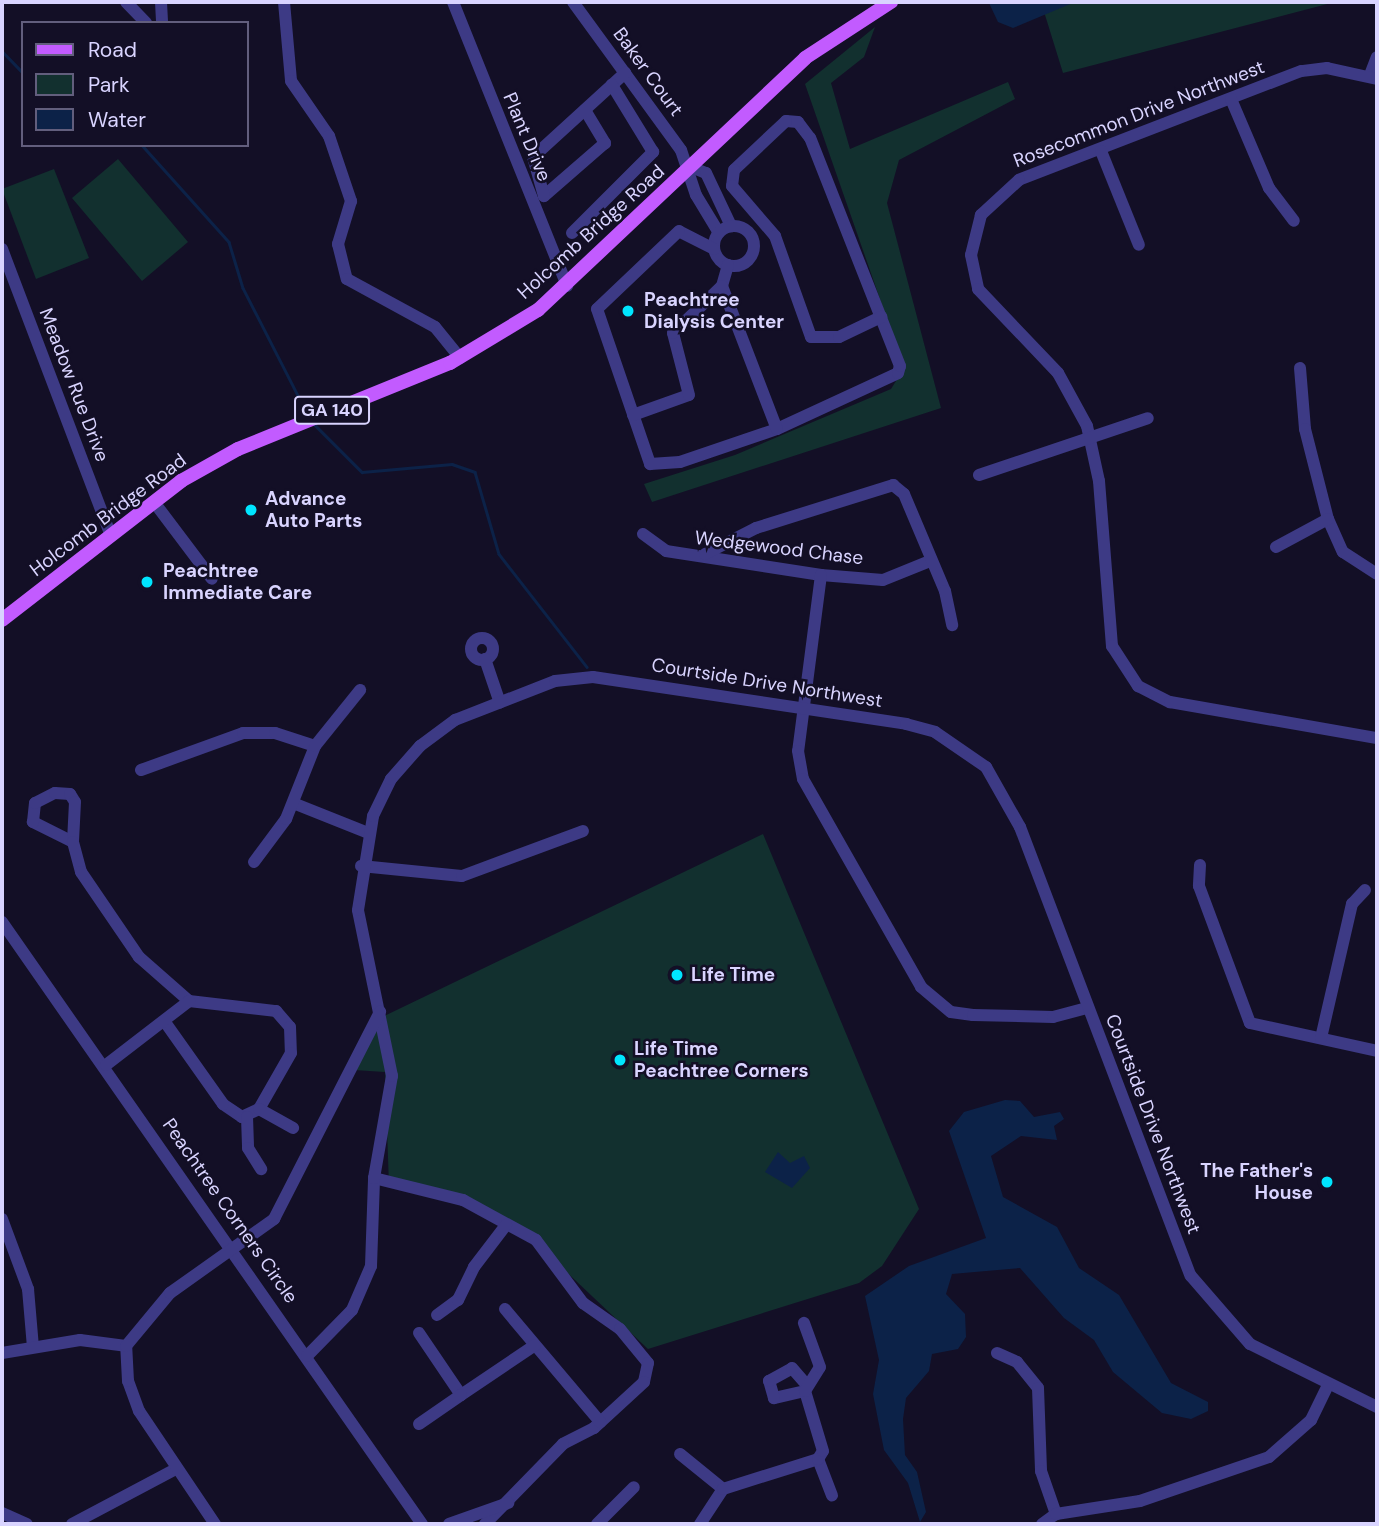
<!DOCTYPE html>
<style>
body{margin:0}
#map{position:relative;width:1379px;height:1526px;overflow:hidden;background:#130f26;font-family:"DM Sans",sans-serif}
div>[style]{position:absolute}
[style*='--x']{left:calc(var(--x)*1px);top:calc(var(--y)*1px);width:calc(var(--w)*1px);rotate:calc(var(--a)*1deg)}
.green>*{inset:0;background:#12302f}
.water>*{inset:0;background:#0c2248}
.stream>*{height:2.5px;margin:-1.25px;padding:0 1.25px;transform-origin:1.25px;border-radius:1.25px;background:#0c2248}
.minor>*{height:12px;margin:-6px;padding:0 6px;transform-origin:6px;border-radius:6px;background:#3d3a85}
.minor>.ring{margin:-6px;padding:0;box-sizing:content-box;background:none;border:12px solid #3d3a85;border-radius:50%}
.major>*{height:14px;margin:-7px;padding:0 7px;transform-origin:7px;border-radius:7px;background:#c25bff}
.dots>*{width:19px;height:19px;translate:-50% -50%;box-sizing:border-box;border:4px solid #130f26;border-radius:50%}
span{translate:-50% -50%;white-space:nowrap;text-align:center;line-height:1.15;-webkit-text-stroke:5px #130f26;paint-order:stroke}
.shield-label span{padding:2px 5px;background:#130f26;border:2px solid;border-radius:5px;-webkit-text-stroke-width:0}
.shield-label{font-size:18px;color:#d9d4ff;font-weight:700}
.street-label{font-size:19px;color:#d9d4ff}
.poi-label{font-size:19px;color:#d9d4ff;font-weight:700}
.left{translate:0 -50%;text-align:left}
.right{translate:-100% -50%;text-align:right}
.frame{position:absolute;inset:0;border:4px solid #d9d4ff;pointer-events:none}
.legend{position:absolute;left:21px;top:21px;width:228px;height:126px;box-sizing:border-box;background:#130f26;border:2px solid #625e7d;margin:0;padding:9px 12px;list-style:none;font-size:21px;color:#d9d4ff}
.legend li{display:flex;align-items:center;gap:14px;height:35px}
.legend b{width:35px;border:2px solid #625e7d}
</style>
<div id="map">
<div class="green">
<div style="clip-path:polygon(1041px 2px,1211px 4px,1335px 2px,1063px 73px)"></div>
<div style="clip-path:polygon(875px 27px,864px 57px,831px 83px,850px 149px,1008px 82px,1015px 99px,899px 160px,887px 203px,941px 408px,652px 502px,644px 484px,735px 455px,891px 389px,904px 368px,805px 84px)"></div>
<div style="clip-path:polygon(118px 159px,188px 242px,142px 281px,72px 198px)"></div>
<div style="clip-path:polygon(54px 169px,89px 258px,36px 279px,2px 189px)"></div>
<div style="clip-path:polygon(763px 834px,919px 1209px,882px 1266px,859px 1283px,648px 1349px,539px 1246px,472px 1205px,389px 1186px,385px 1072px,354px 1070px,378px 1019px)"></div>
</div>
<div class="water">
<div style="clip-path:polygon(1075px 2px,1013px 28px,998px 22px,989px 3px)"></div>
<div style="clip-path:polygon(1005px 1100px,1020px 1101px,1034px 1117px,1060px 1112px,1064px 1119px,1054px 1126px,1057px 1140px,1021px 1136px,991px 1156px,1003px 1197px,1057px 1227px,1079px 1268px,1119px 1295px,1171px 1383px,1208px 1402px,1208px 1411px,1191px 1419px,1162px 1413px,1113px 1372px,1094px 1340px,1064px 1318px,1020px 1268px,952px 1274px,946px 1294px,965px 1314px,966px 1337px,958px 1349px,932px 1354px,929px 1371px,906px 1398px,903px 1419px,905px 1455px,917px 1472px,926px 1512px,920px 1522px,908px 1483px,884px 1450px,873px 1394px,879px 1360px,865px 1296px,909px 1266px,986px 1238px,949px 1131px,964px 1112px)"></div>
<div style="clip-path:polygon(778px 1152px,790px 1163px,804px 1156px,810px 1168px,792px 1188px,765px 1172px)"></div>
</div>
<div class="stream">
<div style="--x:2;--y:51;--w:30;--a:46"></div>
<div style="--x:142;--y:145;--w:130;--a:48.1"></div>
<div style="--x:229;--y:242;--w:48;--a:73.1"></div>
<div style="--x:243;--y:288;--w:143;--a:62.9"></div>
<div style="--x:314;--y:424;--w:68;--a:45"></div>
<div style="--x:362;--y:472;--w:90;--a:-5.1"></div>
<div style="--x:452;--y:464;--w:24;--a:19"></div>
<div style="--x:475;--y:472;--w:85;--a:73.7"></div>
<div style="--x:499;--y:554;--w:143;--a:52.1"></div>
</div>
<div class="minor">
<div style="--x:126;--y:2;--w:29;--a:46"></div>
<div style="--x:161;--y:2;--w:21;--a:87"></div>
<div style="--x:284;--y:2;--w:79;--a:84.9"></div>
<div style="--x:291;--y:81;--w:67;--a:55.4"></div>
<div style="--x:329;--y:136;--w:69;--a:71.3"></div>
<div style="--x:351;--y:201;--w:45;--a:106.8"></div>
<div style="--x:338;--y:244;--w:36;--a:76"></div>
<div style="--x:347;--y:279;--w:100;--a:28.6"></div>
<div style="--x:435;--y:327;--w:40;--a:51"></div>
<div style="--x:453;--y:2;--w:306;--a:68.1"></div>
<div style="--x:573;--y:2;--w:183;--a:53.9"></div>
<div style="--x:681;--y:150;--w:47;--a:71.6"></div>
<div style="--x:696;--y:195;--w:44;--a:58.8"></div>
<div style="--x:1370;--y:75;--w:19;--a:-69"></div>
<div style="--x:1377;--y:79;--w:51;--a:-167.6"></div>
<div style="--x:1327;--y:68;--w:26;--a:173"></div>
<div style="--x:1301;--y:71;--w:302;--a:158.9"></div>
<div style="--x:1019;--y:180;--w:52;--a:137.4"></div>
<div style="--x:981;--y:215;--w:41;--a:104"></div>
<div style="--x:971;--y:255;--w:35;--a:78"></div>
<div style="--x:978;--y:289;--w:116;--a:46.4"></div>
<div style="--x:1058;--y:373;--w:60;--a:61.3"></div>
<div style="--x:1087;--y:426;--w:56;--a:77.7"></div>
<div style="--x:1099;--y:481;--w:166;--a:85.5"></div>
<div style="--x:1112;--y:646;--w:48;--a:57"></div>
<div style="--x:1138;--y:686;--w:36;--a:27"></div>
<div style="--x:1170;--y:702;--w:210;--a:9.9"></div>
<div style="--x:1231;--y:99;--w:97;--a:66.9"></div>
<div style="--x:1269;--y:188;--w:41;--a:52.9"></div>
<div style="--x:585;--y:110;--w:39;--a:59"></div>
<div style="--x:605;--y:143;--w:81;--a:139"></div>
<div style="--x:544;--y:196;--w:41;--a:-105.8"></div>
<div style="--x:533;--y:157;--w:125;--a:-42.4"></div>
<div style="--x:1101;--y:151;--w:101;--a:68"></div>
<div style="--x:691;--y:167;--w:16;--a:22"></div>
<div style="--x:706;--y:173;--w:59;--a:64.7"></div>
<div class="ring" style="left:714px;top:226px;width:28px;height:28px"></div>
<div style="--x:572;--y:233;--w:115;--a:-45"></div>
<div style="--x:653;--y:152;--w:79;--a:-121.5"></div>
<div style="--x:2;--y:249;--w:305;--a:69.2"></div>
<div style="--x:714;--y:249;--w:39;--a:-153"></div>
<div style="--x:679;--y:231;--w:113;--a:136.4"></div>
<div style="--x:597;--y:309;--w:164;--a:71.1"></div>
<div style="--x:650;--y:464;--w:30;--a:-4"></div>
<div style="--x:680;--y:462;--w:102;--a:-18.8"></div>
<div style="--x:777;--y:429;--w:133;--a:-24.8"></div>
<div style="--x:898;--y:373;--w:7;--a:-74"></div>
<div style="--x:900;--y:366;--w:245;--a:-111.5"></div>
<div style="--x:810;--y:138;--w:20;--a:-127"></div>
<div style="--x:798;--y:122;--w:12;--a:-175"></div>
<div style="--x:786;--y:121;--w:71;--a:136.7"></div>
<div style="--x:734;--y:170;--w:16;--a:97"></div>
<div style="--x:732;--y:186;--w:66;--a:49.3"></div>
<div style="--x:775;--y:236;--w:107;--a:70.4"></div>
<div style="--x:811;--y:337;--w:28;--a:0"></div>
<div style="--x:839;--y:337;--w:47;--a:-25.5"></div>
<div style="--x:728;--y:265;--w:22;--a:106"></div>
<div style="--x:722;--y:286;--w:153;--a:69"></div>
<div style="--x:1300;--y:368;--w:61;--a:85.3"></div>
<div style="--x:1305;--y:429;--w:93;--a:75.7"></div>
<div style="--x:1328;--y:519;--w:36;--a:66"></div>
<div style="--x:1343;--y:552;--w:40;--a:32.9"></div>
<div style="--x:633;--y:415;--w:59;--a:-19.7"></div>
<div style="--x:689;--y:395;--w:64;--a:-104.5"></div>
<div style="--x:673;--y:333;--w:68;--a:-43.8"></div>
<div style="--x:979;--y:475;--w:178;--a:-18.6"></div>
<div style="--x:154;--y:502;--w:96;--a:53"></div>
<div style="--x:643;--y:534;--w:29;--a:36"></div>
<div style="--x:666;--y:551;--w:157;--a:8.8"></div>
<div style="--x:821;--y:575;--w:62;--a:4.6"></div>
<div style="--x:883;--y:580;--w:51;--a:-22"></div>
<div style="--x:1276;--y:547;--w:59;--a:-28.3"></div>
<div style="--x:705;--y:554;--w:57;--a:-27"></div>
<div style="--x:756;--y:528;--w:144;--a:-17.4"></div>
<div style="--x:893;--y:485;--w:14;--a:39"></div>
<div style="--x:904;--y:494;--w:105;--a:67.1"></div>
<div style="--x:945;--y:591;--w:35;--a:78"></div>
<div style="--x:821;--y:575;--w:177;--a:97.4"></div>
<div style="--x:798;--y:751;--w:28;--a:80"></div>
<div style="--x:803;--y:779;--w:239;--a:60.4"></div>
<div style="--x:921;--y:987;--w:39;--a:40"></div>
<div style="--x:951;--y:1012;--w:22;--a:8"></div>
<div style="--x:973;--y:1015;--w:80;--a:1.4"></div>
<div style="--x:1053;--y:1017;--w:35;--a:-15"></div>
<div class="ring" style="left:471px;top:638px;width:10px;height:10px"></div>
<div style="--x:485;--y:659;--w:46;--a:71.2"></div>
<div style="--x:141;--y:770;--w:109;--a:-19.9"></div>
<div style="--x:243;--y:733;--w:32;--a:0"></div>
<div style="--x:275;--y:733;--w:42;--a:18"></div>
<div style="--x:293;--y:803;--w:79;--a:21.7"></div>
<div style="--x:73;--y:842;--w:45;--a:-153.4"></div>
<div style="--x:33;--y:822;--w:19;--a:-84"></div>
<div style="--x:35;--y:803;--w:22;--a:-27"></div>
<div style="--x:55;--y:793;--w:15;--a:4"></div>
<div style="--x:70;--y:794;--w:9;--a:58"></div>
<div style="--x:75;--y:802;--w:40;--a:92.9"></div>
<div style="--x:73;--y:842;--w:31;--a:75"></div>
<div style="--x:81;--y:872;--w:103;--a:55.7"></div>
<div style="--x:139;--y:957;--w:67;--a:41.3"></div>
<div style="--x:189;--y:1001;--w:88;--a:6.6"></div>
<div style="--x:276;--y:1011;--w:21;--a:49"></div>
<div style="--x:290;--y:1027;--w:26;--a:88"></div>
<div style="--x:291;--y:1053;--w:64;--a:119.7"></div>
<div style="--x:259;--y:1109;--w:19;--a:155"></div>
<div style="--x:242;--y:1117;--w:23;--a:-146"></div>
<div style="--x:223;--y:1104;--w:100;--a:-125.3"></div>
<div style="--x:254;--y:862;--w:54;--a:-53.3"></div>
<div style="--x:286;--y:819;--w:79;--a:-68.3"></div>
<div style="--x:315;--y:746;--w:72;--a:-51.2"></div>
<div style="--x:1200;--y:865;--w:21;--a:93"></div>
<div style="--x:1199;--y:886;--w:146;--a:69.6"></div>
<div style="--x:1250;--y:1023;--w:130;--a:12.4"></div>
<div style="--x:361;--y:866;--w:101;--a:5.7"></div>
<div style="--x:462;--y:876;--w:129;--a:-20.4"></div>
<div style="--x:2;--y:922;--w:734;--a:55.1"></div>
<div style="--x:1321;--y:1038;--w:138;--a:-77"></div>
<div style="--x:1352;--y:904;--w:19;--a:-47"></div>
<div style="--x:106;--y:1065;--w:105;--a:-37.6"></div>
<div style="--x:259;--y:1109;--w:39;--a:29"></div>
<div style="--x:247;--y:1117;--w:31;--a:88"></div>
<div style="--x:248;--y:1148;--w:25;--a:58"></div>
<div style="--x:374;--y:1178;--w:92;--a:13.9"></div>
<div style="--x:463;--y:1200;--w:83;--a:28.7"></div>
<div style="--x:536;--y:1240;--w:79;--a:53.3"></div>
<div style="--x:583;--y:1303;--w:45;--a:35.1"></div>
<div style="--x:620;--y:1329;--w:44;--a:50.5"></div>
<div style="--x:648;--y:1363;--w:19;--a:102"></div>
<div style="--x:644;--y:1382;--w:68;--a:137.4"></div>
<div style="--x:594;--y:1428;--w:35;--a:153"></div>
<div style="--x:563;--y:1444;--w:112;--a:134.3"></div>
<div style="--x:2;--y:1219;--w:75;--a:69.6"></div>
<div style="--x:28;--y:1289;--w:58;--a:85.1"></div>
<div style="--x:505;--y:1309;--w:148;--a:49.9"></div>
<div style="--x:437;--y:1315;--w:26;--a:-36"></div>
<div style="--x:458;--y:1300;--w:37;--a:-64"></div>
<div style="--x:474;--y:1267;--w:53;--a:-52.7"></div>
<div style="--x:419;--y:1333;--w:75;--a:55.9"></div>
<div style="--x:461;--y:1395;--w:89;--a:-34"></div>
<div style="--x:2;--y:1353;--w:79;--a:-9.5"></div>
<div style="--x:80;--y:1340;--w:46;--a:7.4"></div>
<div style="--x:997;--y:1353;--w:22;--a:24"></div>
<div style="--x:1017;--y:1362;--w:33;--a:51"></div>
<div style="--x:1038;--y:1388;--w:83;--a:87.9"></div>
<div style="--x:1041;--y:1471;--w:46;--a:70.8"></div>
<div style="--x:307;--y:1356;--w:64;--a:-45.6"></div>
<div style="--x:352;--y:1310;--w:48;--a:-66.6"></div>
<div style="--x:371;--y:1266;--w:88;--a:-88"></div>
<div style="--x:374;--y:1178;--w:104;--a:-80"></div>
<div style="--x:392;--y:1076;--w:169;--a:-101.6"></div>
<div style="--x:358;--y:910;--w:95;--a:-80.9"></div>
<div style="--x:373;--y:816;--w:41;--a:-64.1"></div>
<div style="--x:391;--y:779;--w:44;--a:-48.7"></div>
<div style="--x:420;--y:746;--w:44;--a:-36.6"></div>
<div style="--x:455;--y:720;--w:107;--a:-21.3"></div>
<div style="--x:555;--y:681;--w:38;--a:-6"></div>
<div style="--x:593;--y:677;--w:317;--a:8.5"></div>
<div style="--x:906;--y:724;--w:30;--a:15"></div>
<div style="--x:935;--y:732;--w:62;--a:34.5"></div>
<div style="--x:986;--y:767;--w:69;--a:60.5"></div>
<div style="--x:1020;--y:827;--w:480;--a:69.2"></div>
<div style="--x:1191;--y:1276;--w:90;--a:49.1"></div>
<div style="--x:1250;--y:1344;--w:142;--a:26.4"></div>
<div style="--x:805;--y:1391;--w:32;--a:167"></div>
<div style="--x:774;--y:1398;--w:18;--a:-106"></div>
<div style="--x:769;--y:1381;--w:26;--a:-29"></div>
<div style="--x:792;--y:1368;--w:23;--a:49"></div>
<div style="--x:419;--y:1424;--w:51;--a:-34.6"></div>
<div style="--x:680;--y:1454;--w:55;--a:39.1"></div>
<div style="--x:818;--y:1459;--w:39;--a:69"></div>
<div style="--x:2;--y:1513;--w:27;--a:24"></div>
<div style="--x:72;--y:1524;--w:118;--a:-27.9"></div>
<div style="--x:215;--y:1524;--w:136;--a:-123.9"></div>
<div style="--x:139;--y:1411;--w:32;--a:-110"></div>
<div style="--x:128;--y:1381;--w:35;--a:-93"></div>
<div style="--x:126;--y:1346;--w:69;--a:-50.3"></div>
<div style="--x:170;--y:1293;--w:128;--a:-35.4"></div>
<div style="--x:274;--y:1219;--w:233;--a:-62.9"></div>
<div style="--x:449;--y:1524;--w:63;--a:-19.6"></div>
<div style="--x:597;--y:1524;--w:52;--a:-45"></div>
<div style="--x:700;--y:1524;--w:42;--a:-56.7"></div>
<div style="--x:723;--y:1489;--w:100;--a:-17.5"></div>
<div style="--x:818;--y:1459;--w:9;--a:-58"></div>
<div style="--x:823;--y:1451;--w:63;--a:-106.7"></div>
<div style="--x:805;--y:1391;--w:28;--a:-58"></div>
<div style="--x:820;--y:1367;--w:47;--a:-110"></div>
<div style="--x:1042;--y:1524;--w:17;--a:-36"></div>
<div style="--x:1056;--y:1514;--w:85;--a:-8.8"></div>
<div style="--x:1140;--y:1501;--w:136;--a:-18.8"></div>
<div style="--x:1269;--y:1457;--w:56;--a:-41.4"></div>
<div style="--x:1311;--y:1420;--w:39;--a:-64"></div>
</div>
<div class="major">
<div style="--x:2;--y:620;--w:227;--a:-37.8"></div>
<div style="--x:181;--y:481;--w:65;--a:-29.3"></div>
<div style="--x:238;--y:449;--w:229;--a:-22.1"></div>
<div style="--x:450;--y:363;--w:103;--a:-31.1"></div>
<div style="--x:538;--y:310;--w:367;--a:-43.3"></div>
<div style="--x:805;--y:58;--w:103;--a:-33.1"></div>
</div>
<div class="dots">
<div style="left:628px;top:311px;background:#00e5ff"></div>
<div style="left:251px;top:510px;background:#00e5ff"></div>
<div style="left:147px;top:582px;background:#00e5ff"></div>
<div style="left:677px;top:975px;background:#00e5ff"></div>
<div style="left:620px;top:1060px;background:#00e5ff"></div>
<div style="left:1327px;top:1182px;background:#00e5ff"></div>
</div>
<div class="shield-label">
<span style="left:332px;top:410px">GA 140</span>
</div>
<div class="street-label">
<span style="left:648px;top:72px;rotate:54deg">Baker Court</span>
<span style="left:1139px;top:114px;rotate:-21deg">Rosecommon Drive Northwest</span>
<span style="left:527px;top:137px;rotate:67deg">Plant Drive</span>
<span style="left:591px;top:232px;rotate:-42deg">Holcomb Bridge Road</span>
<span style="left:74px;top:385px;rotate:69deg">Meadow Rue Drive</span>
<span style="left:108px;top:515px;rotate:-37deg">Holcomb Bridge Road</span>
<span style="left:779px;top:548px;rotate:7deg">Wedgewood Chase</span>
<span style="left:767px;top:683px;rotate:9deg">Courtside Drive Northwest</span>
<span style="left:1153px;top:1124px;rotate:69deg">Courtside Drive Northwest</span>
<span style="left:230px;top:1211px;rotate:55deg">Peachtree Corners Circle</span>
</div>
<div class="poi-label">
<span class="left" style="left:644px;top:311px">Peachtree<br>Dialysis Center</span>
<span class="left" style="left:265px;top:510px">Advance<br>Auto Parts</span>
<span class="left" style="left:163px;top:582px">Peachtree<br>Immediate Care</span>
<span class="left" style="left:691px;top:975px">Life Time</span>
<span class="left" style="left:634px;top:1060px">Life Time<br>Peachtree Corners</span>
<span class="right" style="left:1313px;top:1182px">The Father's<br>House</span>
</div>
<div class="frame"></div>
<ul class="legend">
<li><b style="height:9px;background:#c25bff"></b>Road</li>
<li><b style="height:19px;background:#12302f"></b>Park</li>
<li><b style="height:19px;background:#0c2248"></b>Water</li>
</ul>
</div>
